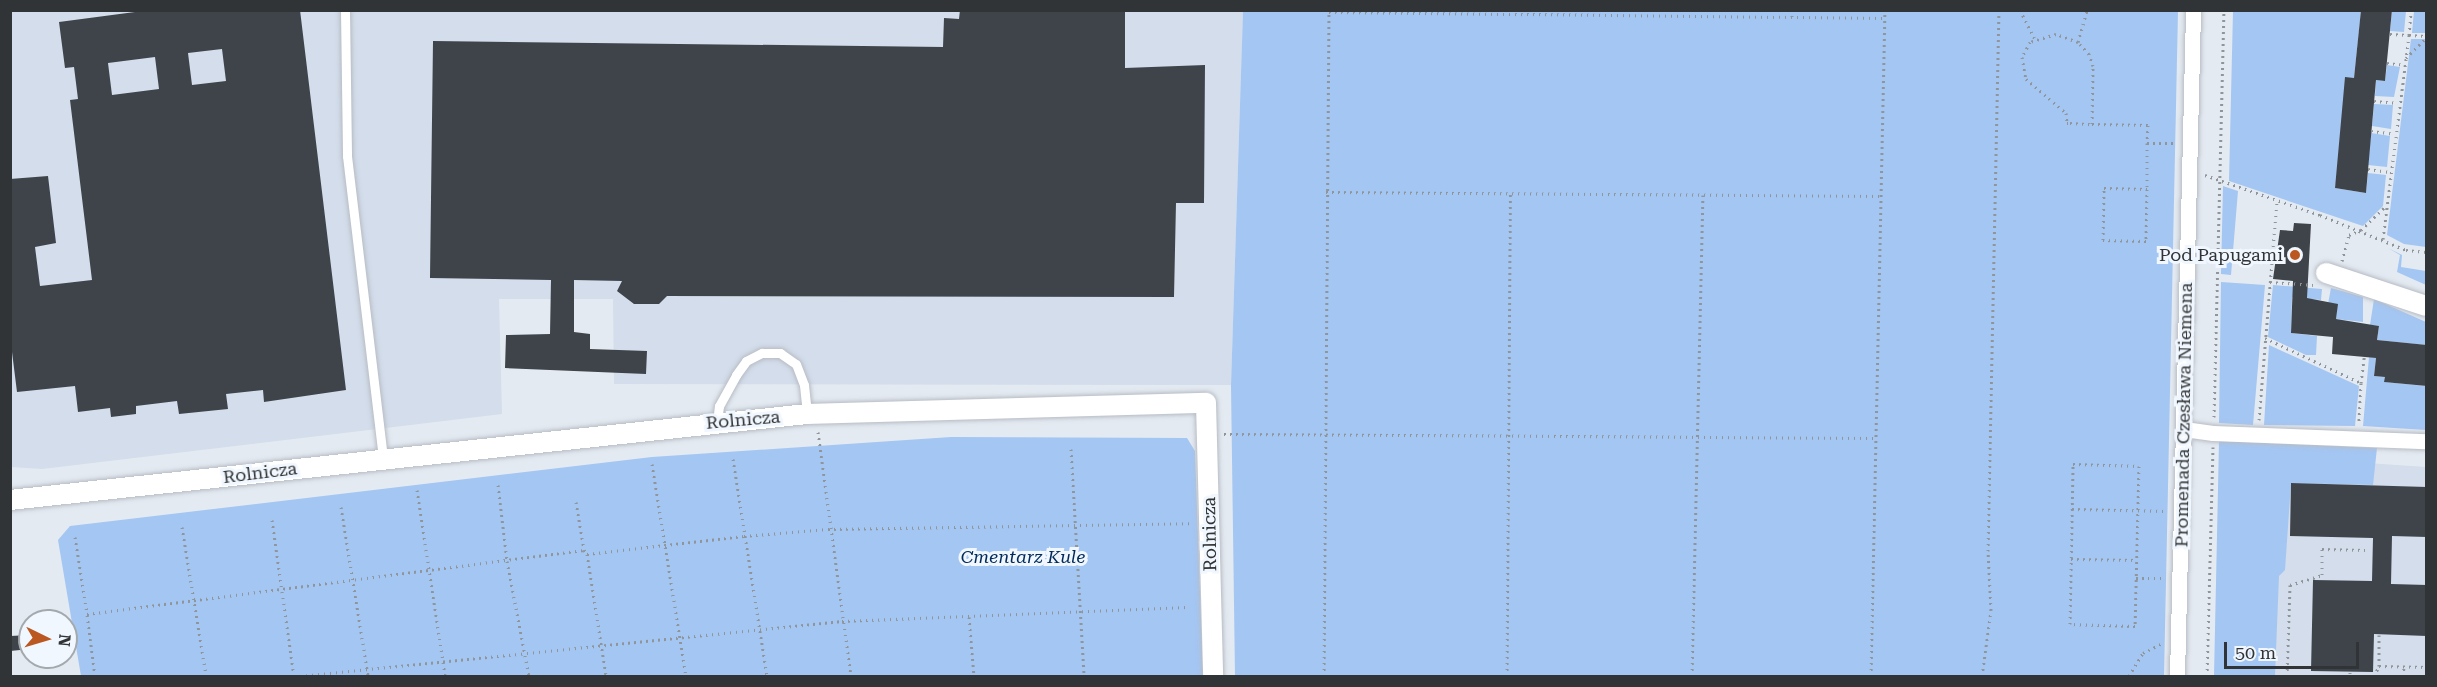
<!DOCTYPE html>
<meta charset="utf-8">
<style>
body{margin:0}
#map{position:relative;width:2437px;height:687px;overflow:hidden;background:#e4eaf1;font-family:"Roboto Serif",serif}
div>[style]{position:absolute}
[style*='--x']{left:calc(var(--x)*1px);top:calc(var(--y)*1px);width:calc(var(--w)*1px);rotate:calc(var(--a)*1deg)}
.built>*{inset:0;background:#d3ddeb}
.green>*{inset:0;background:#a4c6f3}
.building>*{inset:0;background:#3f444a}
.path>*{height:3px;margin-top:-1.5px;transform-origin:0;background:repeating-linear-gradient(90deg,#90959a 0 1.5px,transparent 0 6px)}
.roads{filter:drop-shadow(0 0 2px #b7bcc4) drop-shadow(0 0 2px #b7bcc4)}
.service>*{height:9px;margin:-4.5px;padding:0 4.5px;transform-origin:4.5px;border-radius:4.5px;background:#fff}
.pedestrian>*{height:15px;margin:-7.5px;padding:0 7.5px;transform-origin:7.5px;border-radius:7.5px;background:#fff}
.minor>*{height:20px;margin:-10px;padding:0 10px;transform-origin:10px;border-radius:10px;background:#fff}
.dots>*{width:16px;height:16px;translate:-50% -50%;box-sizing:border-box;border:3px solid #f1f7fe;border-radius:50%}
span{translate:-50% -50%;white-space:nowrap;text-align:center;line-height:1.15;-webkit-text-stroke:6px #f1f7fe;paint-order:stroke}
.poi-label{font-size:18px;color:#313436}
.right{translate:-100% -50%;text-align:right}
.street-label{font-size:18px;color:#313436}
.park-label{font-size:18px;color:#002a5a;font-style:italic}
.frame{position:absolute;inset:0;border:12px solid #313436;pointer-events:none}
.north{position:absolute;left:18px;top:609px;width:60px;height:60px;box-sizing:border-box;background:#f1f7fe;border:2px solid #a4a9ae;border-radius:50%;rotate:95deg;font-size:16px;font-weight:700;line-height:24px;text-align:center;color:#313436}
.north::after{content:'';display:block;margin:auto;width:21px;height:27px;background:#bb5821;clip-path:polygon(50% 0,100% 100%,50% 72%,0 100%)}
.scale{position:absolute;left:2224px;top:642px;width:135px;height:27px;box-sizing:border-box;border:3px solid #313436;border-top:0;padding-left:8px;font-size:18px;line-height:21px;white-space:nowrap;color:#313436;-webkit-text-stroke:4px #f1f7fe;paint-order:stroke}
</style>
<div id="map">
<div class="built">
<div style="clip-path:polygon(10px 11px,1243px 11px,1231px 385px,614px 384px,613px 299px,499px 299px,502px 414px,42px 469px,11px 467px)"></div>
<div style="clip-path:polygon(2247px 455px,2426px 467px,2426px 676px,2243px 676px)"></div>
</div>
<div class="green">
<div style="clip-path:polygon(1243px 11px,2178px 11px,2164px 676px,1235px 676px,1231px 385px)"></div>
<div style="clip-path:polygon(2233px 11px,2361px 11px,2354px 78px,2335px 188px,2366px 193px,2368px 173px,2386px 175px,2383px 206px,2363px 226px,2229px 181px)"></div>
<div style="clip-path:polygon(2392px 11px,2406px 11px,2404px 32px,2390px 31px)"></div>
<div style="clip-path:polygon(2414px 11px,2426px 11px,2426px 33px,2412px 33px)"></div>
<div style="clip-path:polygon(2411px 39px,2426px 39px,2426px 247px,2404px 244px,2387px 235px)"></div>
<div style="clip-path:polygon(2387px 65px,2400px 67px,2394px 97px,2375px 96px,2376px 80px,2385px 81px)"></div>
<div style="clip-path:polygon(2374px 104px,2393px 105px,2391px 129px,2372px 126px)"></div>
<div style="clip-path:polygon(2371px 133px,2390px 136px,2387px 167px,2368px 165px)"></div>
<div style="clip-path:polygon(2223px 186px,2238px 191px,2231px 275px,2221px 274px)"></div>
<div style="clip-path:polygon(2388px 248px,2402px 255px,2401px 267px,2426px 271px,2426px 285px,2397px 272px,2400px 255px)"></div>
<div style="clip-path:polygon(2221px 282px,2265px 285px,2253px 425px,2219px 423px)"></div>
<div style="clip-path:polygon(2273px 285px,2322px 289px,2321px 300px,2292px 297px,2291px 333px,2317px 336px,2316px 355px,2306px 355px,2268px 337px)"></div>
<div style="clip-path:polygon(2331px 288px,2363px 297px,2363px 322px,2336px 319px,2337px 305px,2328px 304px)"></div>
<div style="clip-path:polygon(2374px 299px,2426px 322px,2426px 345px,2377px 340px,2379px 326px,2370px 325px)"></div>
<div style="clip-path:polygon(2269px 345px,2359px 386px,2355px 426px,2264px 425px)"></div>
<div style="clip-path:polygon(2369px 357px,2376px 358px,2374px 376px,2385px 377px,2385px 382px,2426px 386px,2426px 430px,2363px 426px)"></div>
<div style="clip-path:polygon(951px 437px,1187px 438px,1195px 451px,1203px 676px,81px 676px,58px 540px,70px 526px,652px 457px)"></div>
<div style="clip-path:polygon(2219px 441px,2377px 448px,2373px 485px,2291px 483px,2285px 570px,2279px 576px,2275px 676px,2214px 676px)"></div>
</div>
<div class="building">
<div style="clip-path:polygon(evenodd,150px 10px,300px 10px,346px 390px,264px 402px,263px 390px,226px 394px,228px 409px,179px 414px,177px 401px,136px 406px,136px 414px,111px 417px,110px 408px,78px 412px,75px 386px,17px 392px,10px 336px,10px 179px,48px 176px,56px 243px,35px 247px,40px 286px,92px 280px,70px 100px,78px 99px,74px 67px,65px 68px,59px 22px,150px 10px,222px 49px,226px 81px,192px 85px,188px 53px,222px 49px,150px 10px,155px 57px,159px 89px,112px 95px,108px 63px,155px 57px)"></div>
<div style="clip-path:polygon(960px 10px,1125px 10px,1125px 68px,1205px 65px,1204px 203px,1176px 203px,1174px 297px,667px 296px,659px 304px,634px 304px,617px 291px,622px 281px,574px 280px,574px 332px,590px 334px,590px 349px,647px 351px,646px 374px,505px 368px,506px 335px,550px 334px,551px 280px,430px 278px,433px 41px,943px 47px,944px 18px,959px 19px)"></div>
<div style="clip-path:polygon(2361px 10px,2392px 10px,2385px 81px,2376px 80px,2366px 193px,2335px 188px,2345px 77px,2354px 78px)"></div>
<div style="clip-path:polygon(2294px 223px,2311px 224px,2307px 298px,2338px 304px,2336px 319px,2379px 326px,2377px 340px,2427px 345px,2427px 386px,2384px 382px,2385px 377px,2374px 376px,2376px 358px,2332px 354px,2333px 337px,2291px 333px,2293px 281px,2273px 279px,2280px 230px,2293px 231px)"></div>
<div style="clip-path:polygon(2291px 483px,2427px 487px,2427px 537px,2392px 536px,2391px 584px,2427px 585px,2427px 636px,2374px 634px,2373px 672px,2311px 671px,2313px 580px,2372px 581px,2373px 538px,2290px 536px)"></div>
<div style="clip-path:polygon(30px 635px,30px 649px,10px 651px,10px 636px)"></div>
</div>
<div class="path">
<div style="--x:2020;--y:10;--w:33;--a:63"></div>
<div style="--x:1329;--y:12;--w:556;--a:0.62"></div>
<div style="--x:1792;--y:17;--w:7;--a:-90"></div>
<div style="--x:2390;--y:34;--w:19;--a:3"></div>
<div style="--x:2409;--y:35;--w:25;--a:-85"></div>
<div style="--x:2078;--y:42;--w:33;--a:-74"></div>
<div style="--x:2406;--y:58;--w:28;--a:-45"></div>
<div style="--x:2387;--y:63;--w:18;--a:6"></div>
<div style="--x:2374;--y:101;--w:24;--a:5"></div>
<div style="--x:2092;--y:124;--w:58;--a:-89"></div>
<div style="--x:2093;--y:66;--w:13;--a:-108"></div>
<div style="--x:2089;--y:54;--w:16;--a:-133"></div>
<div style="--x:2078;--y:42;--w:23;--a:-160"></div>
<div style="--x:2056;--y:34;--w:27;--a:163"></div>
<div style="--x:2030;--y:42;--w:17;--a:118"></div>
<div style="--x:2022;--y:57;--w:22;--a:80"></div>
<div style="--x:2026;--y:79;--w:52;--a:40.4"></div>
<div style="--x:2066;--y:113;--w:10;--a:84"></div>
<div style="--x:2067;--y:123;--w:3;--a:0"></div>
<div style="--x:2070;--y:123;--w:22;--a:3"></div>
<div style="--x:2092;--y:124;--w:56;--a:1"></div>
<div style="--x:2148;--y:125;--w:18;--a:93"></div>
<div style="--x:2147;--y:143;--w:46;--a:90"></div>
<div style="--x:2147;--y:189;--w:52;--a:91.1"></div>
<div style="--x:2146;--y:241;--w:43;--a:-178.7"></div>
<div style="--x:2103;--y:240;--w:52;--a:-88.9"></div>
<div style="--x:2104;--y:188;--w:43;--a:1.3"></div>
<div style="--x:2371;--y:131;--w:23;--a:7"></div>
<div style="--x:2147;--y:143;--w:26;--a:0"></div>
<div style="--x:2368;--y:169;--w:21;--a:8"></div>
<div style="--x:2205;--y:175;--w:122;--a:19.2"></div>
<div style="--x:2320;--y:215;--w:93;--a:22.1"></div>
<div style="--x:2406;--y:250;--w:20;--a:6"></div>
<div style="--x:1326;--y:192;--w:555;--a:0.41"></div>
<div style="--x:2383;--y:239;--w:206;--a:-82.7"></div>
<div style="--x:2409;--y:35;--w:17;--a:3"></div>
<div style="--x:2342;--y:261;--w:27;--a:-75"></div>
<div style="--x:2349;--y:235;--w:13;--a:-23"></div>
<div style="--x:2361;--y:230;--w:32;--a:-44"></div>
<div style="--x:2270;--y:282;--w:43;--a:4"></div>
<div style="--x:2265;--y:338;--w:106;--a:25.1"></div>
<div style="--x:2361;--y:383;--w:39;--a:93"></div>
<div style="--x:2361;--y:383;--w:26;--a:-83"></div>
<div style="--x:2214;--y:417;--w:407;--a:-88.6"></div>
<div style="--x:2259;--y:420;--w:220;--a:-85.3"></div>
<div style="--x:818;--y:432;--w:246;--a:82.3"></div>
<div style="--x:1224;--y:434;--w:652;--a:0.35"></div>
<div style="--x:1071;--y:449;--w:227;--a:86.7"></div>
<div style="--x:733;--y:459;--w:220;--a:81.1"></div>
<div style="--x:652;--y:464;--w:215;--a:80.9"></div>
<div style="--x:2073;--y:464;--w:66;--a:1.7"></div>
<div style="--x:2139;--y:466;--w:160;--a:91.4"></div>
<div style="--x:2135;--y:626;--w:65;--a:-178.2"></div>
<div style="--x:2070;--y:624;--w:160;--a:-88.9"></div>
<div style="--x:498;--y:485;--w:77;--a:83.2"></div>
<div style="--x:507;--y:561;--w:117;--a:79.2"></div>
<div style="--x:417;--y:490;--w:188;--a:81.4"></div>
<div style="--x:576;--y:502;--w:49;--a:80.5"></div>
<div style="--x:341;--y:507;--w:171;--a:80.9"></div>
<div style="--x:2072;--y:509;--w:93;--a:1.2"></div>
<div style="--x:272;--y:520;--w:158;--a:82"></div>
<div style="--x:182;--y:527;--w:151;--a:80.8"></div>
<div style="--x:75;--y:537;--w:78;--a:81.1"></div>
<div style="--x:587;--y:554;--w:123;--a:81.1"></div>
<div style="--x:2071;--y:559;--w:66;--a:0.9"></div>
<div style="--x:2136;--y:578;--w:27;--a:0"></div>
<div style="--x:969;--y:617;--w:59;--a:85.2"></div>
<div style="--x:2379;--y:635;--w:31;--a:90"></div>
<div style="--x:2350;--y:672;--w:4;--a:90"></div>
<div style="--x:95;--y:676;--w:63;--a:-97.4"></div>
<div style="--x:87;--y:614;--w:501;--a:-7.34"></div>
<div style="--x:584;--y:550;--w:5;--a:53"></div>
<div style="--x:587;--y:554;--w:158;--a:-6.5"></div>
<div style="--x:744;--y:536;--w:84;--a:-4.8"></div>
<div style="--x:828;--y:529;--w:363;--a:-0.9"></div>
<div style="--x:300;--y:676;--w:545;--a:-5.79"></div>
<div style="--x:842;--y:621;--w:346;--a:-2.3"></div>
<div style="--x:1324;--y:676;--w:666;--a:-89.57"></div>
<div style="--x:1507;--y:676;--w:483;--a:-89.6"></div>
<div style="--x:1692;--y:676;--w:481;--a:-88.7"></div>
<div style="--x:1871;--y:676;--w:666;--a:-88.8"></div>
<div style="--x:1982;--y:676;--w:67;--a:-82.2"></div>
<div style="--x:1991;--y:610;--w:59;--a:-92.9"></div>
<div style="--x:1988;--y:551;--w:541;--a:-88.84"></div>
<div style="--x:2129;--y:676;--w:27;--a:-59"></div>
<div style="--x:2143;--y:653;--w:22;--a:-27"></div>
<div style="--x:2207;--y:676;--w:229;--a:-88.5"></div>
<div style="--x:2287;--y:676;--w:91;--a:-88.1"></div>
<div style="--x:2290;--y:585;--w:34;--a:-17"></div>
<div style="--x:2322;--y:575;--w:26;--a:-90"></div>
<div style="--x:2322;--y:549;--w:43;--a:1.3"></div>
<div style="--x:2374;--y:676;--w:11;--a:-63"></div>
<div style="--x:2379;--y:666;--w:47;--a:1.2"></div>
<div style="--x:2403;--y:676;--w:10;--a:-84"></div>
</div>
<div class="roads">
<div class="service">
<div style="--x:345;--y:10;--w:146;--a:89.2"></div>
<div style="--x:347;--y:156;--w:304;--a:83.2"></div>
<div style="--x:717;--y:422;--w:16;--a:-83"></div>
<div style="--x:719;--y:406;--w:35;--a:-61"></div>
<div style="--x:736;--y:375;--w:17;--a:-54"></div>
<div style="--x:746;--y:361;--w:18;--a:-27"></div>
<div style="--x:762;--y:353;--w:18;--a:0"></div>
<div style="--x:780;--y:353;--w:19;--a:35"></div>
<div style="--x:796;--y:364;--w:22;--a:69"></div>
<div style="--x:804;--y:385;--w:29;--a:84"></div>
</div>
<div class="pedestrian">
<div style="--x:2184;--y:429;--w:29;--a:8"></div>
<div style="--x:2213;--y:433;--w:213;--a:2.2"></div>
<div style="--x:2177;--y:676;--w:666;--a:-88.62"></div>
</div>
<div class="minor">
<div style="--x:2326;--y:273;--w:105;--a:18.3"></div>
<div style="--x:10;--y:500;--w:802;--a:-6.16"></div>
<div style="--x:807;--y:414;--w:399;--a:-1.6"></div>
<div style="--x:1206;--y:403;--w:273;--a:88.5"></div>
</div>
</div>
<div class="dots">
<div style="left:2295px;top:255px;background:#bb5821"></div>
</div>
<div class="poi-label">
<span class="right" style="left:2283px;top:255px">Pod Papugami</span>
</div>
<div class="street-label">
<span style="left:2184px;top:415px;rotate:-89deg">Promenada Czesława Niemena</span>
<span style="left:743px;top:420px;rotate:-5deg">Rolnicza</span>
<span style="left:260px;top:473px;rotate:-7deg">Rolnicza</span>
<span style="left:1210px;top:534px;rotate:-91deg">Rolnicza</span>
</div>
<div class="park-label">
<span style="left:1023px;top:557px">Cmentarz Kule</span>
</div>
<div class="frame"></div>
<div class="north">N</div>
<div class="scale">50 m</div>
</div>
